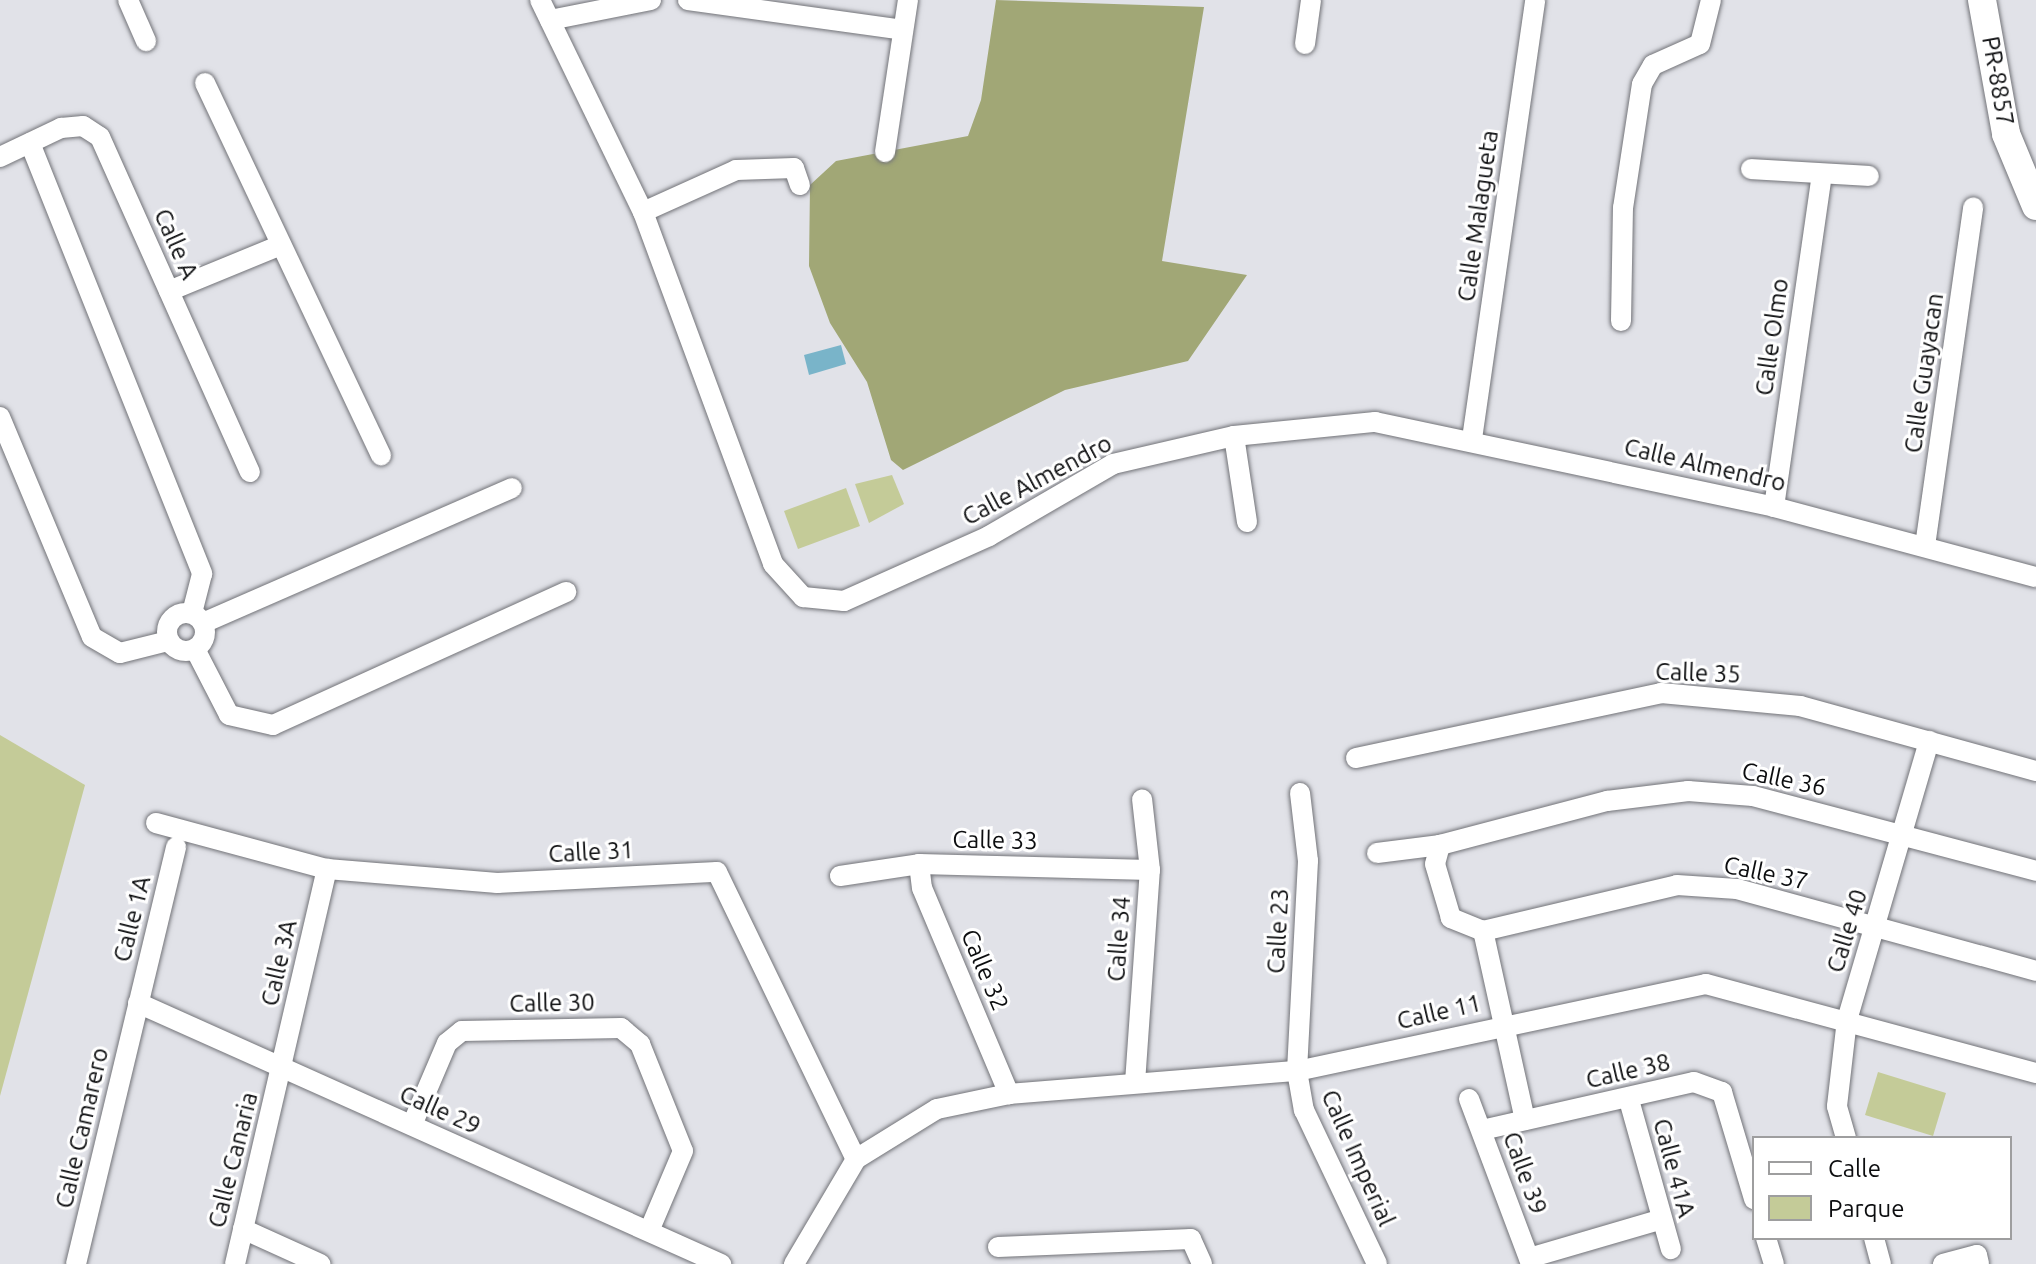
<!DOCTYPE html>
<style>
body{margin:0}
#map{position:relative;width:2036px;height:1264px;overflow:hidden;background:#e1e2e8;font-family:Ubuntu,sans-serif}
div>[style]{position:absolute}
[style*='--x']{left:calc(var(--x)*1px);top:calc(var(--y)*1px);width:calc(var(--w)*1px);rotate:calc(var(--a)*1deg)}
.green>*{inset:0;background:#c4cb98}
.forest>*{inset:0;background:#a1a776}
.water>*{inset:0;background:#79b4c9}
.roads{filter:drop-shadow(0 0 2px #727378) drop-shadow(0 0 2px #727378)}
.street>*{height:20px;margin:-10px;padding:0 10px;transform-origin:10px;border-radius:10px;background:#fff}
.street>.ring{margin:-10px;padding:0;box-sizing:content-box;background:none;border:20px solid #fff;border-radius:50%}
.secondary>*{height:28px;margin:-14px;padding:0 14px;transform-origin:14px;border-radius:14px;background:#fff}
span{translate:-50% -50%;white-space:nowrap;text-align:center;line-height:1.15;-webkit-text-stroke:6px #fff;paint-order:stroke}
.street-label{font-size:24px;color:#0c0d0f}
.legend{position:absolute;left:1752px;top:1136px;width:260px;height:104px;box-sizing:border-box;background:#fff;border:2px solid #9e9e9f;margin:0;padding:10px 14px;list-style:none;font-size:24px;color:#0c0d0f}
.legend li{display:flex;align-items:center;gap:16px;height:40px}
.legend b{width:40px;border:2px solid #9e9e9f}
</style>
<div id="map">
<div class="green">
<div style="clip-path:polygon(892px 475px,904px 504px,869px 523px,855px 484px)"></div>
<div style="clip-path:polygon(846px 488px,860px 526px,798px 549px,784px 511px)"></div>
<div style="clip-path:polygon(0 735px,85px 785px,0 1096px)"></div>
<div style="clip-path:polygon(1878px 1072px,1946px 1093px,1933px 1136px,1865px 1115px)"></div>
</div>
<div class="forest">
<div style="clip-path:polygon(996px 0,1204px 7px,1162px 261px,1247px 275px,1188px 361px,1065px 390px,903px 470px,891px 460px,867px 382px,830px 323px,809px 266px,810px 185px,836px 161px,968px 136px,981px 100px)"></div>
</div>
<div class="water">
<div style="clip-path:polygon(841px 345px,846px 364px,809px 375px,804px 355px)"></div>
</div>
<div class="roads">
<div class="street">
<div style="--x:128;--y:0;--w:45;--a:66.3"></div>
<div style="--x:540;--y:0;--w:236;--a:64.1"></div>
<div style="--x:643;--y:212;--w:375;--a:69.7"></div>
<div style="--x:773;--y:564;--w:45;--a:47.7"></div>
<div style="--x:803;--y:597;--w:41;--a:5.6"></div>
<div style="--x:844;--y:601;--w:159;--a:-24.1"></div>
<div style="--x:989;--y:536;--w:143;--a:-30.1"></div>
<div style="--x:1113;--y:464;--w:124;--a:-13"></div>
<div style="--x:1234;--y:436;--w:142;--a:-5.7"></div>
<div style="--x:1375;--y:422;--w:408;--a:12"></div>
<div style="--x:1774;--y:507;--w:271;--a:15"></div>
<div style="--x:688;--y:0;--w:217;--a:7.9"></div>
<div style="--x:550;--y:20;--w:103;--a:-11.2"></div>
<div style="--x:1305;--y:44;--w:44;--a:-82.2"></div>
<div style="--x:205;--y:83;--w:412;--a:64.7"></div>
<div style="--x:30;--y:143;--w:464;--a:68.2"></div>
<div style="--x:202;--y:574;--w:40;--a:104.4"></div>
<div style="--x:885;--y:152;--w:154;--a:-81.4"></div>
<div style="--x:0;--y:157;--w:68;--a:-25.4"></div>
<div style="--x:61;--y:128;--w:22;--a:-5"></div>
<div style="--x:83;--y:126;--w:20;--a:33"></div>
<div style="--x:100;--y:137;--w:367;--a:65.9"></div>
<div style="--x:1751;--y:169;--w:118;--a:3.4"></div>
<div style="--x:643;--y:212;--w:102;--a:-24.3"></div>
<div style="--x:736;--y:170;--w:58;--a:-2"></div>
<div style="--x:794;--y:168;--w:18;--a:71"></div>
<div style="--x:169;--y:291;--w:121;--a:-22.3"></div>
<div style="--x:1621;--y:321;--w:113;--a:-89"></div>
<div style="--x:1623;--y:208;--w:125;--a:-81.3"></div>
<div style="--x:1642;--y:84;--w:22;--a:-60"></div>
<div style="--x:1653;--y:65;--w:51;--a:-24.1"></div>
<div style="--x:1700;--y:44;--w:45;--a:-76"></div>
<div style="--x:0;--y:417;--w:238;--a:67.3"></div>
<div style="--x:92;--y:637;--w:32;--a:30"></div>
<div style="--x:120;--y:653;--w:49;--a:-14"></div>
<div style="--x:1234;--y:436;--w:87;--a:81.4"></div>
<div style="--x:1472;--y:439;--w:443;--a:-81.8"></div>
<div style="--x:1774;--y:507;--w:336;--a:-81.8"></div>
<div style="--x:1925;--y:546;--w:342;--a:-81.9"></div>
<div class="ring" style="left:167px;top:613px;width:18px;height:18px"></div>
<div style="--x:203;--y:623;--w:337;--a:-23.6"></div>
<div style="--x:195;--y:649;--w:74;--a:62.7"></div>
<div style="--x:229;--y:715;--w:45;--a:12.8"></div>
<div style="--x:273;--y:725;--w:322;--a:-24.4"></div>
<div style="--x:1356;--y:758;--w:312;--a:-12"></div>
<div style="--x:1661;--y:693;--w:140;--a:5.3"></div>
<div style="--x:1800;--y:706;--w:245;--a:15.4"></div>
<div style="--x:1300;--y:793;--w:68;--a:83.3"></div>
<div style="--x:1308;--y:861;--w:210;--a:93"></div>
<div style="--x:1297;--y:1071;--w:40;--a:80"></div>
<div style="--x:1304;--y:1110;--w:170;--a:64.6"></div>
<div style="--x:156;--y:823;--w:177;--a:15.1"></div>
<div style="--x:327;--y:869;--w:171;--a:4.7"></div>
<div style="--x:497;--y:883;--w:220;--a:-2.9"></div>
<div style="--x:717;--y:872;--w:319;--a:64.2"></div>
<div style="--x:1377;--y:853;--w:64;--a:-7.2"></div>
<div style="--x:919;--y:864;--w:24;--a:83"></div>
<div style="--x:922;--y:888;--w:224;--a:67.1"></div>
<div style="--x:840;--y:876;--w:80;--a:-8.6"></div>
<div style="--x:919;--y:864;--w:231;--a:1.5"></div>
<div style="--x:1483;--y:931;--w:199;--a:-13.3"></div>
<div style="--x:1677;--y:885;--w:60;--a:3.8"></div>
<div style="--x:1737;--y:889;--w:310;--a:15.3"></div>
<div style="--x:138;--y:1003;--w:639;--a:24.12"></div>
<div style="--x:1135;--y:1083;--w:214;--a:-86"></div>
<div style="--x:1150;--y:870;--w:71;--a:-96.4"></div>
<div style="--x:1469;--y:1099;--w:176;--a:69.4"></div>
<div style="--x:1629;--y:1100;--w:155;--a:74.3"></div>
<div style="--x:1525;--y:1120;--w:194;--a:-102.5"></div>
<div style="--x:1483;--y:931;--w:35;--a:-158"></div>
<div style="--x:1451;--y:918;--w:56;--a:-106.5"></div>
<div style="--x:1435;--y:864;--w:20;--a:-75"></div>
<div style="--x:1440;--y:845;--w:173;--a:-14.8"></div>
<div style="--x:1607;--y:801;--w:82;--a:-7"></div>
<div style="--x:1688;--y:791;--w:65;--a:4.4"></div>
<div style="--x:1753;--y:796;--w:293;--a:14.8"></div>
<div style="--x:412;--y:1125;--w:89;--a:-66.9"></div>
<div style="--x:447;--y:1043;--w:19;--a:-39"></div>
<div style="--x:462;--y:1031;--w:159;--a:-1.1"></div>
<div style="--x:621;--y:1028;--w:25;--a:40"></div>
<div style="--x:640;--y:1044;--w:115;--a:68.1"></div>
<div style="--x:683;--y:1151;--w:87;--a:113"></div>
<div style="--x:1482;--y:1130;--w:217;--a:-12.8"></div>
<div style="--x:1694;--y:1082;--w:30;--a:20"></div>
<div style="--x:1722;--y:1092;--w:112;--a:73.3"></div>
<div style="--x:1846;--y:1138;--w:33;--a:-106"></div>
<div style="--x:1837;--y:1106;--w:87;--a:-83.4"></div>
<div style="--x:1847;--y:1020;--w:291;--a:-73.6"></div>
<div style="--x:243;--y:1229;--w:85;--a:24.4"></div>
<div style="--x:1766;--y:1238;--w:27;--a:73"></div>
<div style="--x:1874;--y:1238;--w:27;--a:75"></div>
<div style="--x:998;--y:1247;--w:193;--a:-2.4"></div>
<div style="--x:1191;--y:1239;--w:27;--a:66"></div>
<div style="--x:1529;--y:1258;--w:135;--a:-16.3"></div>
<div style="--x:76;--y:1264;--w:429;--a:-76.5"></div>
<div style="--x:235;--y:1264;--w:406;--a:-76.9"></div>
<div style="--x:794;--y:1264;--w:122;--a:-59.4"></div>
<div style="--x:856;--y:1159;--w:95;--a:-31.7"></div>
<div style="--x:937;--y:1109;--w:74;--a:-11.8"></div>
<div style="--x:1009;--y:1094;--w:289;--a:-4.6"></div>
<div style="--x:1297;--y:1071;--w:418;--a:-12"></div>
<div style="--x:1706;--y:984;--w:342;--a:15.1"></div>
<div style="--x:1943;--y:1264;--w:35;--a:-15"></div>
<div style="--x:1977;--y:1255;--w:9;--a:77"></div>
</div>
<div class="secondary">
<div style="--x:1982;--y:0;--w:136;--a:79.8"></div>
<div style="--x:2006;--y:134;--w:78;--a:67.4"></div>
</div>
</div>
<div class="street-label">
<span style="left:1998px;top:81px;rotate:80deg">PR-8857</span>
<span style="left:1478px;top:216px;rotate:-82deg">Calle Malagueta</span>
<span style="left:176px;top:244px;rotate:66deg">Calle A</span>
<span style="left:1772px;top:337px;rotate:-82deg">Calle Olmo</span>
<span style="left:1924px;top:373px;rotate:-82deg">Calle Guayacan</span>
<span style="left:1705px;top:465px;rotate:13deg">Calle Almendro</span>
<span style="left:1037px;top:480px;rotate:-28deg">Calle Almendro</span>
<span style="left:1698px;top:673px;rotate:2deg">Calle 35</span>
<span style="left:1784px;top:779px;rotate:12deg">Calle 36</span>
<span style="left:995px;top:840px;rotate:1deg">Calle 33</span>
<span style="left:591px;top:852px;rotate:-3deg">Calle 31</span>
<span style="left:1766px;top:873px;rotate:12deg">Calle 37</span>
<span style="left:132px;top:919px;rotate:-76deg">Calle 1A</span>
<span style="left:1278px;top:931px;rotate:-87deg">Calle 23</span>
<span style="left:1847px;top:931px;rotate:-73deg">Calle 40</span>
<span style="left:1119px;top:939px;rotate:-86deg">Calle 34</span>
<span style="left:279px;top:963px;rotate:-77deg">Calle 3A</span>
<span style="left:985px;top:970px;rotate:67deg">Calle 32</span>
<span style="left:552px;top:1003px;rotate:-1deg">Calle 30</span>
<span style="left:1439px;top:1012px;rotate:-13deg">Calle 11</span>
<span style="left:1628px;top:1071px;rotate:-13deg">Calle 38</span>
<span style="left:440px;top:1110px;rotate:24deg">Calle 29</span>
<span style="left:82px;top:1128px;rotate:-77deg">Calle Camarero</span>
<span style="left:1358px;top:1158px;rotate:66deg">Calle Imperial</span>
<span style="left:233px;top:1160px;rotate:-76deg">Calle Canaria</span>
<span style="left:1674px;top:1168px;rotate:75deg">Calle 41A</span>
<span style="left:1525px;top:1173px;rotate:70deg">Calle 39</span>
</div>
<ul class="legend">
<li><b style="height:10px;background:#fff"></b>Calle</li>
<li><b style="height:22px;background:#c4cb98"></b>Parque</li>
</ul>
</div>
